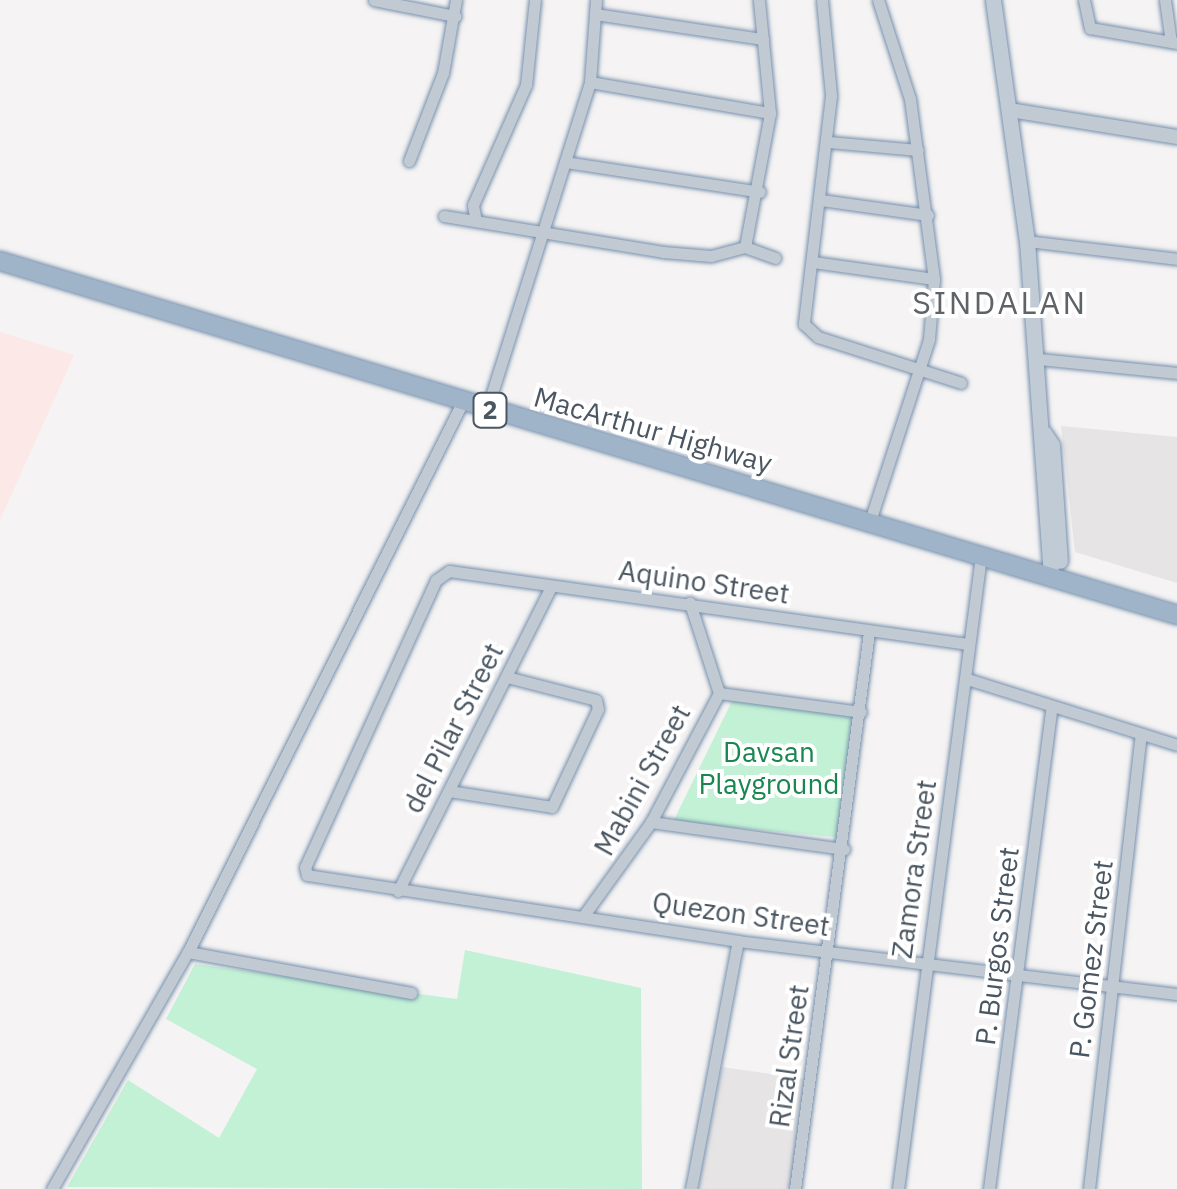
<!DOCTYPE html>
<style>
body{margin:0}
#map{position:relative;width:1177px;height:1189px;overflow:hidden;background:#f5f3f3;font-family:"IBM Plex Sans",sans-serif}
div>[style]{position:absolute}
[style*='--x']{left:calc(var(--x)*1px);top:calc(var(--y)*1px);width:calc(var(--w)*1px);rotate:calc(var(--a)*1deg)}
.education>*{inset:0;background:#e6e4e5}
.medical>*{inset:0;background:#fce8e6}
.green>*{inset:0;background:#c3f1d5}
.roads{filter:drop-shadow(0 0 2px #7690ad) drop-shadow(0 0 2px #7690ad)}
.minor>*{height:11px;margin:-5.5px;padding:0 5.5px;transform-origin:5.5px;border-radius:5.5px;background:#c1cad2}
.tertiary>*{height:14px;margin:-7px;padding:0 7px;transform-origin:7px;border-radius:7px;background:#c1cad2}
.secondary>*{height:15px;margin:-7.5px;padding:0 7.5px;transform-origin:7.5px;border-radius:7.5px;background:#c1cbd6}
.trunk>*{height:18px;margin:-9px;padding:0 9px;transform-origin:9px;border-radius:9px;background:#9fb4c9}
span{translate:-50% -50%;white-space:nowrap;text-align:center;line-height:1.15;-webkit-text-stroke:8px #fff;paint-order:stroke}
.shield-label span{padding:2px 8px;background:#fff;border:2px solid;border-radius:8px;-webkit-text-stroke-width:0}
.shield-label{font-size:25px;color:#4a5661;font-weight:700}
.street-label{font-size:28px;color:#4a5661}
.park-label{font-size:28px;color:#17864f}
.quarter-label{font-size:32px;color:#5f6368;letter-spacing:2.5px}
</style>
<div id="map">
<div class="education">
<div style="clip-path:polygon(1061px 426px,1177px 437px,1177px 583px,1075px 552px)"></div>
<div style="clip-path:polygon(722px 1067px,807px 1079px,791px 1189px,698px 1189px)"></div>
</div>
<div class="medical">
<div style="clip-path:polygon(0 332px,74px 355px,0 520px)"></div>
</div>
<div class="green">
<div style="clip-path:polygon(732px 701px,861px 715px,845px 838px,673px 822px)"></div>
<div style="clip-path:polygon(465px 950px,641px 988px,642px 1189px,67px 1187px,128px 1080px,219px 1138px,257px 1069px,166px 1019px,195px 964px,457px 999px)"></div>
</div>
<div class="roads">
<div class="minor">
<div style="--x:374;--y:0;--w:83;--a:11.2"></div>
<div style="--x:822;--y:0;--w:96;--a:84.6"></div>
<div style="--x:831;--y:96;--w:230;--a:96.8"></div>
<div style="--x:804;--y:324;--w:19;--a:43"></div>
<div style="--x:818;--y:337;--w:150;--a:17.8"></div>
<div style="--x:1084;--y:0;--w:29;--a:78"></div>
<div style="--x:1090;--y:28;--w:88;--a:9.8"></div>
<div style="--x:1165;--y:0;--w:42;--a:81.9"></div>
<div style="--x:595;--y:14;--w:170;--a:8.5"></div>
<div style="--x:590;--y:82;--w:183;--a:9.8"></div>
<div style="--x:829;--y:142;--w:89;--a:5.1"></div>
<div style="--x:409;--y:161;--w:94;--a:-68.9"></div>
<div style="--x:443;--y:73;--w:74;--a:-79.9"></div>
<div style="--x:565;--y:162;--w:197;--a:8.7"></div>
<div style="--x:821;--y:200;--w:108;--a:8"></div>
<div style="--x:444;--y:216;--w:222;--a:9.3"></div>
<div style="--x:663;--y:252;--w:48;--a:4.8"></div>
<div style="--x:711;--y:256;--w:35;--a:-15"></div>
<div style="--x:745;--y:247;--w:32;--a:20"></div>
<div style="--x:476;--y:221;--w:16;--a:-101"></div>
<div style="--x:473;--y:205;--w:131;--a:-66.2"></div>
<div style="--x:526;--y:85;--w:85;--a:-84"></div>
<div style="--x:1027;--y:241;--w:151;--a:6.8"></div>
<div style="--x:745;--y:247;--w:136;--a:-79.4"></div>
<div style="--x:770;--y:113;--w:114;--a:-95.6"></div>
<div style="--x:813;--y:262;--w:122;--a:8"></div>
<div style="--x:1039;--y:359;--w:139;--a:5.8"></div>
<div style="--x:487;--y:409;--w:343;--a:-72.5"></div>
<div style="--x:590;--y:82;--w:82;--a:-85.8"></div>
<div style="--x:870;--y:521;--w:191;--a:-72"></div>
<div style="--x:929;--y:339;--w:60;--a:-85.2"></div>
<div style="--x:934;--y:279;--w:182;--a:-97.6"></div>
<div style="--x:910;--y:99;--w:104;--a:-107.9"></div>
<div style="--x:968;--y:644;--w:524;--a:-171.99"></div>
<div style="--x:449;--y:571;--w:16;--a:145"></div>
<div style="--x:436;--y:580;--w:315;--a:114.5"></div>
<div style="--x:305;--y:867;--w:8;--a:76"></div>
<div style="--x:307;--y:875;--w:436;--a:8.7"></div>
<div style="--x:738;--y:941;--w:442;--a:6.9"></div>
<div style="--x:967;--y:679;--w:220;--a:17.4"></div>
<div style="--x:719;--y:693;--w:143;--a:7.6"></div>
<div style="--x:449;--y:791;--w:104;--a:8.8"></div>
<div style="--x:552;--y:807;--w:108;--a:-64.9"></div>
<div style="--x:598;--y:709;--w:9;--a:-103"></div>
<div style="--x:596;--y:700;--w:92;--a:-165.5"></div>
<div style="--x:651;--y:822;--w:195;--a:8"></div>
<div style="--x:398;--y:891;--w:340;--a:-63.3"></div>
<div style="--x:584;--y:915;--w:115;--a:-54.2"></div>
<div style="--x:651;--y:822;--w:146;--a:-62.2"></div>
<div style="--x:719;--y:693;--w:95;--a:-107.9"></div>
<div style="--x:188;--y:952;--w:227;--a:10.4"></div>
<div style="--x:52;--y:1189;--w:273;--a:-60.2"></div>
<div style="--x:188;--y:952;--w:616;--a:-63.48"></div>
<div style="--x:691;--y:1189;--w:252;--a:-79.3"></div>
<div style="--x:795;--y:1189;--w:562;--a:-82.43"></div>
<div style="--x:898;--y:1189;--w:638;--a:-82.53"></div>
<div style="--x:989;--y:1189;--w:484;--a:-82.6"></div>
<div style="--x:1089;--y:1189;--w:458;--a:-83.5"></div>
</div>
<div class="tertiary">
<div style="--x:1010;--y:110;--w:169;--a:9.2"></div>
</div>
<div class="secondary">
<div style="--x:993;--y:0;--w:243;--a:82"></div>
<div style="--x:1027;--y:241;--w:338;--a:85.9"></div>
<div style="--x:1044;--y:433;--w:14;--a:56"></div>
<div style="--x:1052;--y:445;--w:116;--a:86.1"></div>
</div>
<div class="trunk">
<div style="--x:0;--y:261;--w:1229;--a:16.74"></div>
</div>
</div>
<div class="shield-label">
<span style="left:490px;top:410px">2</span>
</div>
<div class="street-label">
<span style="left:653px;top:430px;rotate:16deg">MacArthur Highway</span>
<span style="left:704px;top:582px;rotate:8deg">Aquino Street</span>
<span style="left:453px;top:728px;rotate:-63deg">del Pilar Street</span>
<span style="left:642px;top:780px;rotate:-61deg">Mabini Street</span>
<span style="left:914px;top:869px;rotate:-82deg">Zamora Street</span>
<span style="left:741px;top:914px;rotate:8deg">Quezon Street</span>
<span style="left:997px;top:946px;rotate:-83deg">P. Burgos Street</span>
<span style="left:1091px;top:959px;rotate:-83deg">P. Gomez Street</span>
<span style="left:789px;top:1056px;rotate:-82deg">Rizal Street</span>
</div>
<div class="park-label">
<span style="left:769px;top:768px">Davsan<br>Playground</span>
</div>
<div class="quarter-label">
<span style="left:1000px;top:302px">SINDALAN</span>
</div>
</div>
